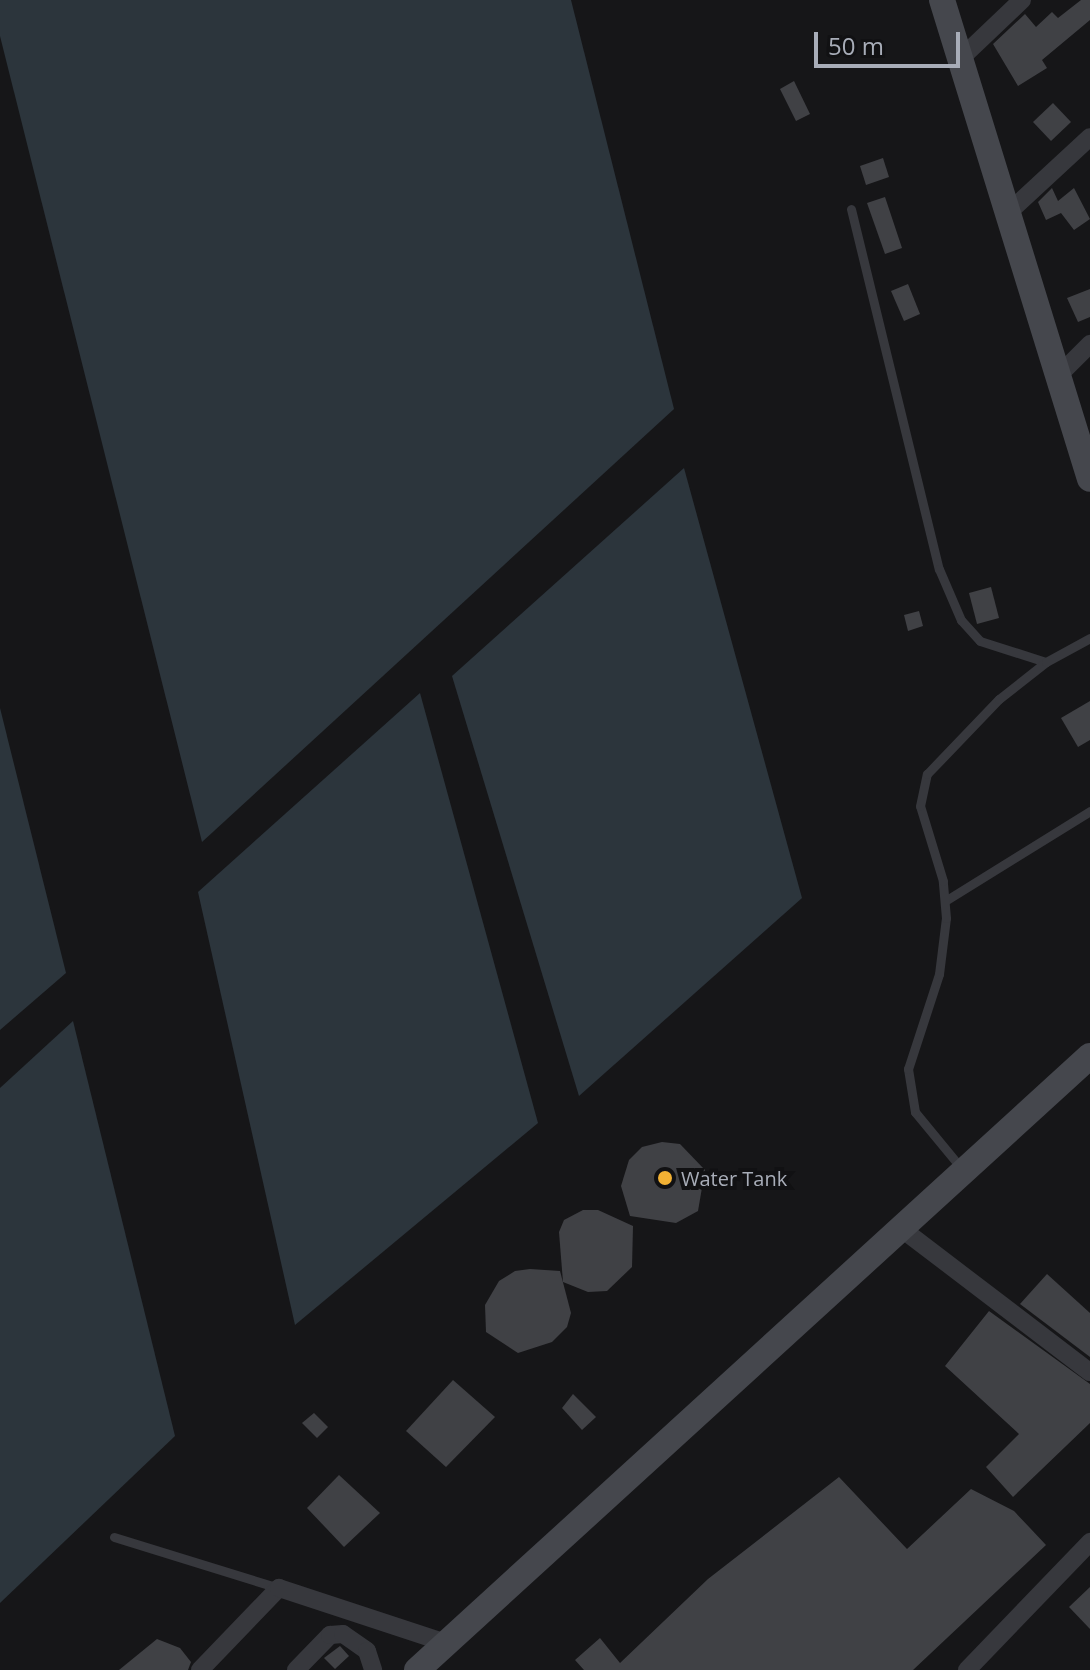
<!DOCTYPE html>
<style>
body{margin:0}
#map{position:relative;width:1090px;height:1670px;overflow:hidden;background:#161618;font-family:"Open Sans",sans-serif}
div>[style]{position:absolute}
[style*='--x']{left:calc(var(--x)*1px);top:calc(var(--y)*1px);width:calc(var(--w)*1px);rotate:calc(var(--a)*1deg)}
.water>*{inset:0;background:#2c353c}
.building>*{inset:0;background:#404145}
.lane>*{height:9px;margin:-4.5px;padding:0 4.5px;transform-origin:4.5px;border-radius:4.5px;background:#37383d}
.street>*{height:18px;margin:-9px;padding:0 9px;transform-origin:9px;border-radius:9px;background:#37383d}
.secondary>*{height:26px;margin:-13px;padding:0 13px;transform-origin:13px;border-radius:13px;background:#45474d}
.dots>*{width:22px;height:22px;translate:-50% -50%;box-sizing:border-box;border:4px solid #111113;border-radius:50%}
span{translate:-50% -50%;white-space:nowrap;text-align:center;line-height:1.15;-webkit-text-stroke:8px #111113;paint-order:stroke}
.poi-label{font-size:20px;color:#a8adb8}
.left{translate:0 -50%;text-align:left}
.scale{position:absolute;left:814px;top:32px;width:146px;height:36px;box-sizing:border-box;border:4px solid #a8adb8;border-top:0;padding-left:10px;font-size:24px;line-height:28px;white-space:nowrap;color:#a8adb8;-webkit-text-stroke:6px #111113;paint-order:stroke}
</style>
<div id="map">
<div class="water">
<div style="clip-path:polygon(0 0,571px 0,674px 409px,202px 842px,0 36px)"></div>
<div style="clip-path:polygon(684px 468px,802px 898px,579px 1096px,452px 676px)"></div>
<div style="clip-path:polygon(420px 693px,538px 1123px,295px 1325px,198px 892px)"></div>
<div style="clip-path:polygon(0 708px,66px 973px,0 1030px)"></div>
<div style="clip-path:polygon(73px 1021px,175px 1436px,0 1603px,0 1088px)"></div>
</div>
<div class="building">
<div style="clip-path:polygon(1081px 0,1090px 0,1090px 20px,1042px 60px,1047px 68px,1018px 86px,993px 44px,1025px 14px,1036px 27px,1052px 12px,1058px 18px)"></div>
<div style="clip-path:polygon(794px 81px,810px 114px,796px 121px,780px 89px)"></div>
<div style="clip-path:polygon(1053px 103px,1071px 122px,1051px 141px,1033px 122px)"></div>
<div style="clip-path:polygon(883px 158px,889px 177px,866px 185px,860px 166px)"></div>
<div style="clip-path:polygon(1052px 188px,1058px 201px,1074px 188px,1090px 219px,1074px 230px,1061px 213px,1046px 220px,1038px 202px)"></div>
<div style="clip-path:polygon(885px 197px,902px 248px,885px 254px,867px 203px)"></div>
<div style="clip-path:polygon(908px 284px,920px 314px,904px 321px,891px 291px)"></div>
<div style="clip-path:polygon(1090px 289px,1090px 317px,1078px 322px,1067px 298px)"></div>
<div style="clip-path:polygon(991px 587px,999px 618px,977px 624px,969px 593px)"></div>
<div style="clip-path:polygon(919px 611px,923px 626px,908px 631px,904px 615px)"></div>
<div style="clip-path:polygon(1090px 701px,1090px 740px,1078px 747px,1061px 718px)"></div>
<div style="clip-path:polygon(662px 1142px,680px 1144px,705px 1170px,698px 1211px,676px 1223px,630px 1216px,621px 1186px,629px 1160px,642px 1147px)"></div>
<div style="clip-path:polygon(583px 1210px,598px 1210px,633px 1226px,632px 1267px,607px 1291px,588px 1292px,563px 1282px,559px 1232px,564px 1220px)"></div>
<div style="clip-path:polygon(530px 1269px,560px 1271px,571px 1313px,567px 1327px,552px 1342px,518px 1353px,486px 1332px,485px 1305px,499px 1281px,515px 1271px)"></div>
<div style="clip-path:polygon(1047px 1274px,1090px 1313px,1090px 1357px,1020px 1304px)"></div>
<div style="clip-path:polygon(989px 1311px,1090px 1384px,1090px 1423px,1013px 1497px,986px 1467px,1019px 1434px,945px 1366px)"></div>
<div style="clip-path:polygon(453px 1380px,495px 1417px,446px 1467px,406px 1431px)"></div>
<div style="clip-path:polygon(573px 1394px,596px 1417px,582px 1430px,562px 1408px)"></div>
<div style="clip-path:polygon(314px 1413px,328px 1427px,317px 1438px,302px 1423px)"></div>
<div style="clip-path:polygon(339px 1475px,380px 1513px,344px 1547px,307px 1508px)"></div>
<div style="clip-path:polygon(839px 1477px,907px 1549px,971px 1489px,1014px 1511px,1046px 1545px,913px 1670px,584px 1670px,575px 1660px,600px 1638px,620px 1663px,708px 1579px)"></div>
<div style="clip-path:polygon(1090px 1587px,1090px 1629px,1069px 1607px)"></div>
<div style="clip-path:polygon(157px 1639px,180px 1648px,191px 1662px,188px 1670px,119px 1670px)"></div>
<div style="clip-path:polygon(340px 1646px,349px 1656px,335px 1669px,324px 1658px)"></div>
</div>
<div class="lane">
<div style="--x:851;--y:209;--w:371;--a:76.3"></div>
<div style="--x:939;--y:569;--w:56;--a:66.7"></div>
<div style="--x:961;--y:620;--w:28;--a:48"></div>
<div style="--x:980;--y:641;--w:69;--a:17.7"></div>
<div style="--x:945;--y:901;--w:171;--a:-31.8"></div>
<div style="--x:962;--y:1169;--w:74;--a:-129.5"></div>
<div style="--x:915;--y:1112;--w:44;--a:-99.2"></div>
<div style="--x:908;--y:1069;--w:100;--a:-71.9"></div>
<div style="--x:939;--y:974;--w:56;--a:-82.9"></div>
<div style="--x:946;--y:918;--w:37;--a:-95"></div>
<div style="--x:943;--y:881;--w:78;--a:-107"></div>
<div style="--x:920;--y:806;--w:33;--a:-78"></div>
<div style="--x:927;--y:774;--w:104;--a:-46.2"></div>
<div style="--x:999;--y:699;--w:60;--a:-38.2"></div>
<div style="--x:1046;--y:662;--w:50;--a:-28.6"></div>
<div style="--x:114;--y:1537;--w:173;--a:17.2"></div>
</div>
<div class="street">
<div style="--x:959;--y:60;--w:87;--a:-43.6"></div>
<div style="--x:1009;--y:212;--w:110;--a:-42.8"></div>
<div style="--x:1057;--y:377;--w:47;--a:-45"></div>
<div style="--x:902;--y:1229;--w:236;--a:37.3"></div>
<div style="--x:200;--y:1670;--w:114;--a:-46.1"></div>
<div style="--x:279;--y:1588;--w:176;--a:18.2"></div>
<div style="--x:296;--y:1670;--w:49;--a:-45.8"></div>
<div style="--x:330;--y:1635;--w:13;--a:-4"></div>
<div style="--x:343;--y:1634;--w:29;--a:35"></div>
<div style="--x:367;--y:1651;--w:20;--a:72"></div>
<div style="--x:967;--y:1670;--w:178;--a:-46.1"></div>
</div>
<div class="secondary">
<div style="--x:942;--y:0;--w:501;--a:72.83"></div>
<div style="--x:417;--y:1670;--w:911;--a:-42.38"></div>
</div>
<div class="dots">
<div style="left:665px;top:1178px;background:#f2b134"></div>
</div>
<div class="poi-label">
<span class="left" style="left:681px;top:1178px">Water Tank</span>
</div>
<div class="scale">50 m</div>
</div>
